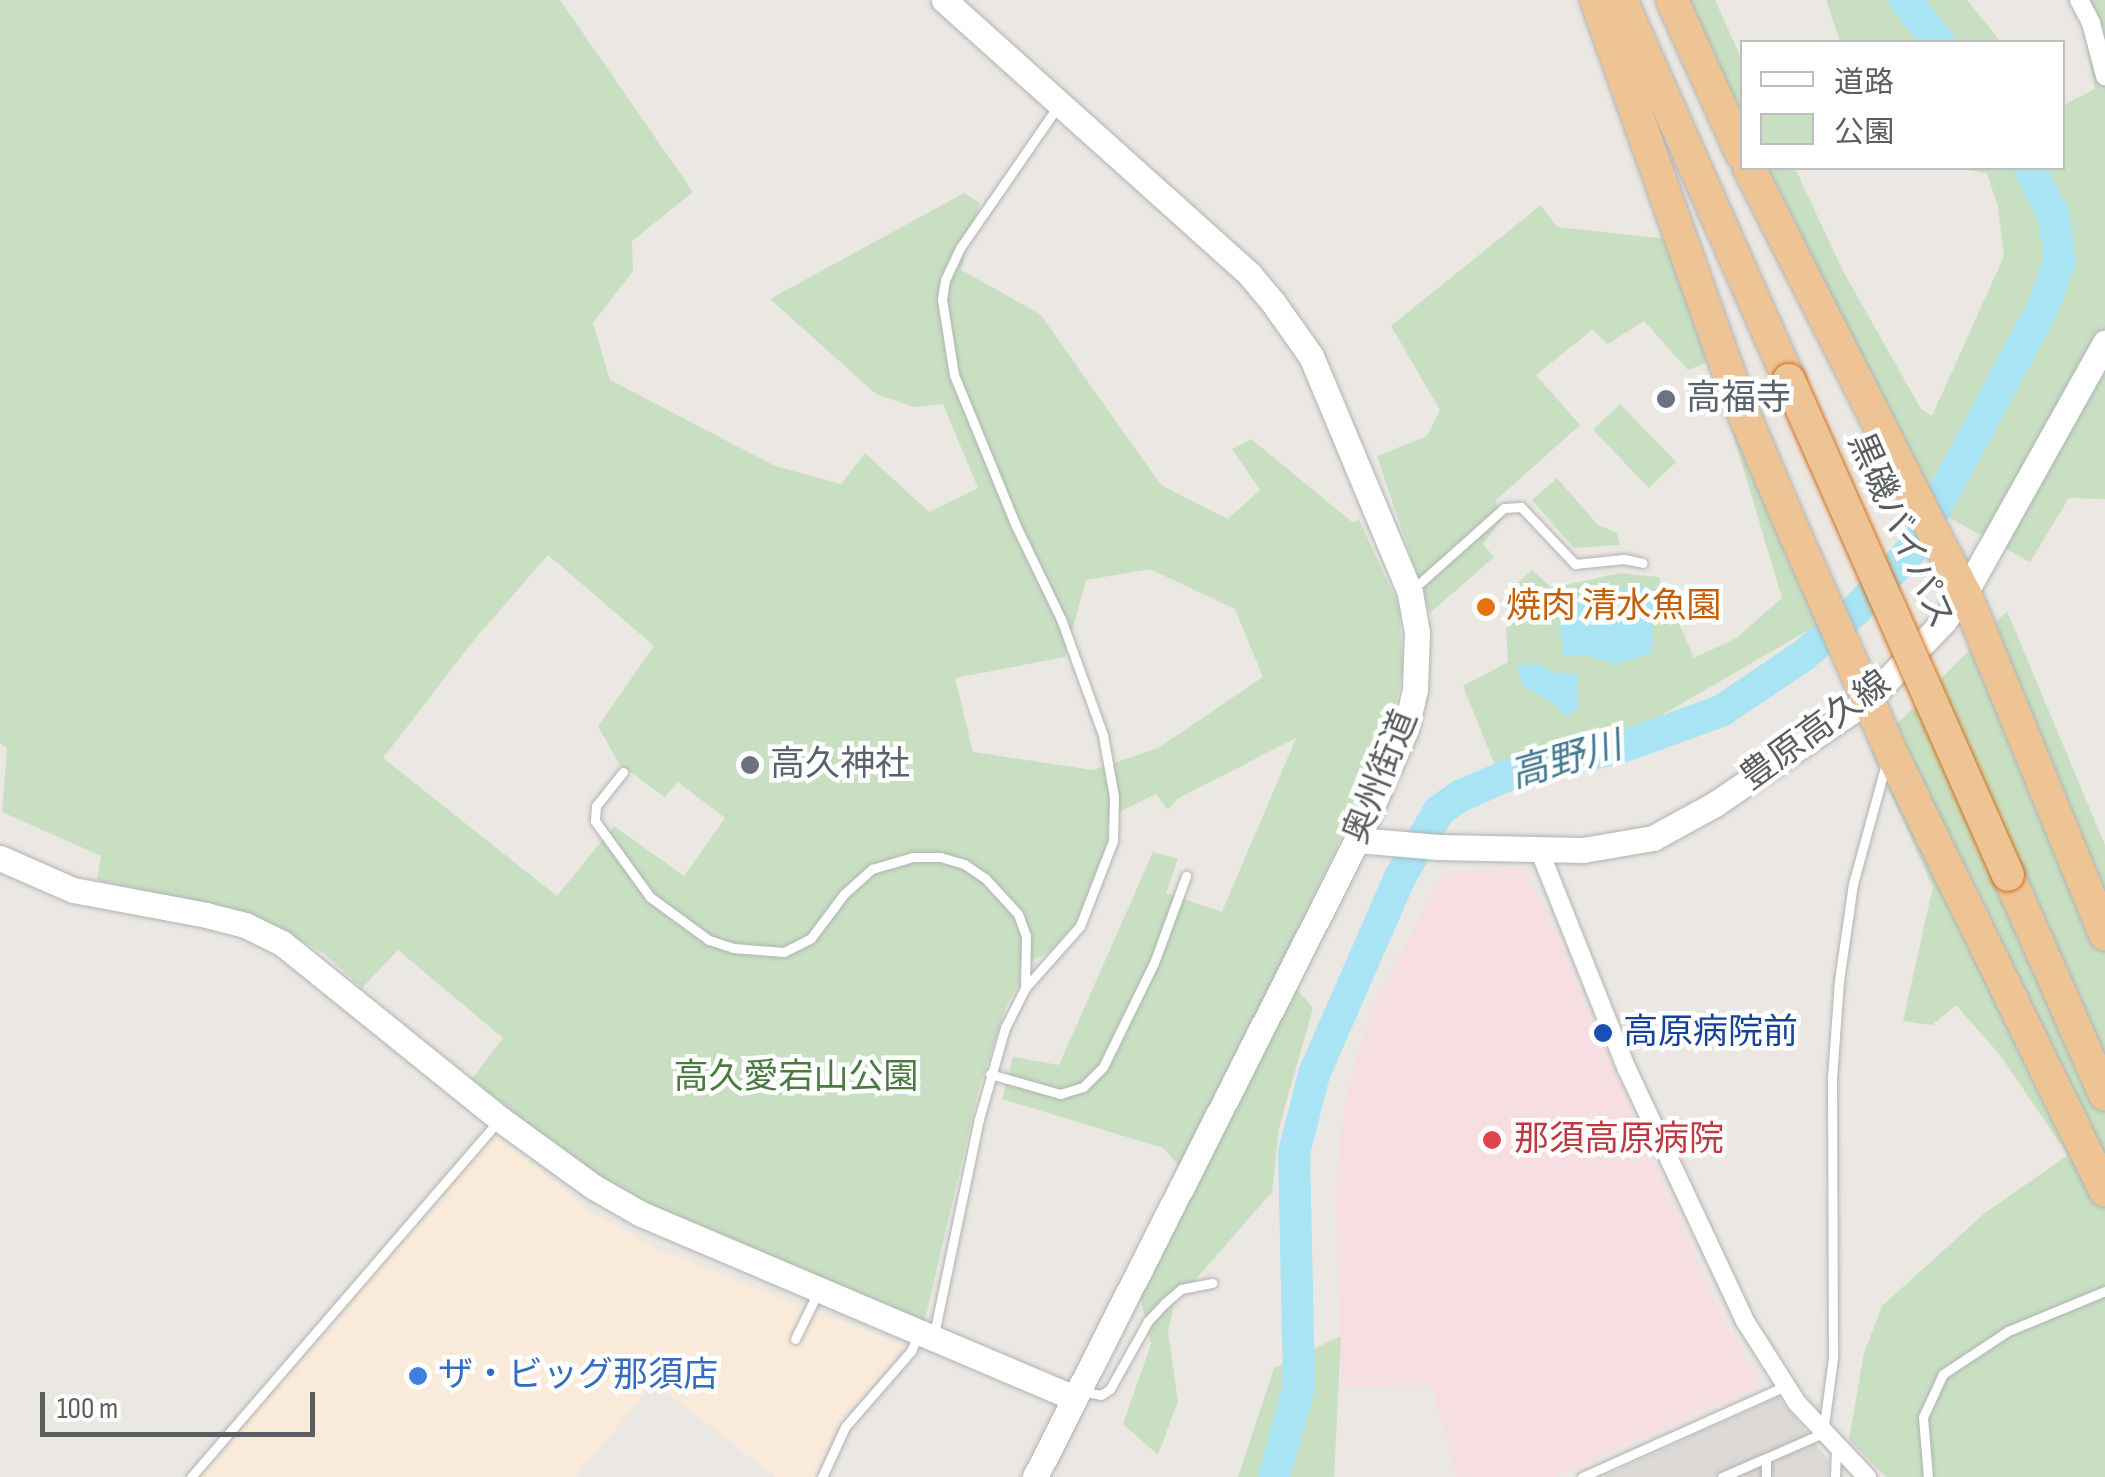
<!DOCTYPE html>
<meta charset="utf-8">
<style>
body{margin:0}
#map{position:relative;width:2105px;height:1477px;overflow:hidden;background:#ebe7e2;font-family:"Sofia Sans Condensed","Noto Sans JP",sans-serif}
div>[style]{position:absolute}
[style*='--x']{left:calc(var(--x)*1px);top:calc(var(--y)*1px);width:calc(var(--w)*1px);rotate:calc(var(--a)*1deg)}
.commercial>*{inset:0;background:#f9ead9}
.industrial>*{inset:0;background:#dcd9d6}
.medical>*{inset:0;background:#f7dee2}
.green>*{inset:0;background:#c8e0c1}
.water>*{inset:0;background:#a9e4f4}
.river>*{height:32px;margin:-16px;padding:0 16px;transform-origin:16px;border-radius:16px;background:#a9e4f4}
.roads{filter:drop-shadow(0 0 2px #afb3b5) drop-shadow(0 0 2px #afb3b5)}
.lane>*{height:9px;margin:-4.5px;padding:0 4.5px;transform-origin:4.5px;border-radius:4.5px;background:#fff}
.street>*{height:18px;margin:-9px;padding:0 9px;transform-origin:9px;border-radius:9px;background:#fff}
.secondary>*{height:25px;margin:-12.5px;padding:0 12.5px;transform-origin:12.5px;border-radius:12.5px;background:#fff}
.highway>*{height:32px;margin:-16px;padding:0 16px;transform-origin:16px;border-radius:16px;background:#efc494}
.bridges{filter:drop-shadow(0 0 2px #d1701c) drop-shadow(0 0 2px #d1701c)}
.highway-bridge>*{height:32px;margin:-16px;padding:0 16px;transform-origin:16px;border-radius:16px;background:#efc494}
.dots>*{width:28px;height:28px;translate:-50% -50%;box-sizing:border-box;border:5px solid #fff;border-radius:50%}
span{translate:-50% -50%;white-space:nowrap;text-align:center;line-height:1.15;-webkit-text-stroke:9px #fff;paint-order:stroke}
.worship-label{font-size:35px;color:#5b616d}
.left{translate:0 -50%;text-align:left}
.street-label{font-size:35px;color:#5a5e60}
.food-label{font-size:35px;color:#c56008}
.transit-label{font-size:35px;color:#164399}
.park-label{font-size:35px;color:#497b3e}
.health-label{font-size:35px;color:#be3a42}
.shop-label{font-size:35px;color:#366cbe}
.water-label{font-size:38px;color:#437b93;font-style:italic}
.legend{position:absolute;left:1740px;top:40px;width:325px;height:130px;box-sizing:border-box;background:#fff;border:2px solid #bdbfbf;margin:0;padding:12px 18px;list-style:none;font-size:30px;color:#5a5e60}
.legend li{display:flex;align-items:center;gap:20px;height:50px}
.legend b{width:50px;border:2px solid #bdbfbf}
.scale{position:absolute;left:40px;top:1392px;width:275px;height:45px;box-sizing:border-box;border:5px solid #5a5e60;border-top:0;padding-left:12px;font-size:30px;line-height:35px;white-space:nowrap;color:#5a5e60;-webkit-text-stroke:8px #fff;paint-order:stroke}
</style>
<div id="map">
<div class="commercial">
<div style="clip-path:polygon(494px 1132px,589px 1211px,662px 1251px,905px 1346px,838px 1426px,815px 1477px,775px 1477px,654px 1382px,576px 1477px,197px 1477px)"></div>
</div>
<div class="industrial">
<div style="clip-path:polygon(1778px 1397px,1829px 1461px,1828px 1477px,1603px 1477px)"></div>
</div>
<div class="medical">
<div style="clip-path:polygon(1521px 868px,1544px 906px,1711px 1293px,1761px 1385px,1553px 1477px,1457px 1477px,1432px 1385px,1341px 1387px,1336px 1188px,1345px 1101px,1372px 1007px,1444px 873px)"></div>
</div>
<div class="green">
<div style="clip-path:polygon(evenodd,0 0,560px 0,693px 192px,632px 241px,633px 271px,593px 323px,610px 380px,775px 466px,841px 484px,865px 453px,929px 512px,978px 488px,943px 404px,914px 407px,876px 394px,770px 299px,964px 193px,980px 203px,961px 270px,1040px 314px,1161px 485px,1228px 519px,1260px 490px,1232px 449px,1251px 439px,1352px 522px,1359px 520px,1399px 606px,1403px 670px,1392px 721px,1371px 776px,1279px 968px,1313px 1008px,1279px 1128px,1272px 1192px,1174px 1304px,1168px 1332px,1178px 1401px,1158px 1455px,1123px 1424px,1151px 1344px,1139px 1292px,1193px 1181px,1163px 1148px,1002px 1099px,1013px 1057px,1059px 1065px,1153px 852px,1178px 859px,1166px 893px,1222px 912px,1296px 738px,1177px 799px,1168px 810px,1156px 794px,1109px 817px,1107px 844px,1076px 923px,1048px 953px,1020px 965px,1020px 981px,1006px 1007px,978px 1092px,924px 1324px,693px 1232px,588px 1172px,472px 1079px,503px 1038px,398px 950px,362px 988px,322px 952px,257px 917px,97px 880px,101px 856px,2px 812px,7px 748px,0 743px,0 0,548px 555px,654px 646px,598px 726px,619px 764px,665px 797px,678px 782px,725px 818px,684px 876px,614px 826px,557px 896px,383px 758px,474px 640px,548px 555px,0 0,1150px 569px,1235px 609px,1263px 677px,1158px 748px,1093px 770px,973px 752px,955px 678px,1065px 657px,1086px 580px,1150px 569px)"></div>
<div style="clip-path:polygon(1685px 0,1715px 0,1742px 60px,1742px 125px)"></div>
<div style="clip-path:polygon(1826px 0,1967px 0,2001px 42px,1840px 42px)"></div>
<div style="clip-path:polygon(2077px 0,2105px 0,2105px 499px,2069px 498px,2030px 562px,1944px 515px,1926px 493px,1762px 168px,1795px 168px,1843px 271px,1921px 409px,1932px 416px,2004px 256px,1998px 207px,1987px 173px,1951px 168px,2062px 168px,2063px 105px,2095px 89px)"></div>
<div style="clip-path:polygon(1541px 205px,1557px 227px,1668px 239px,1715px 359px,1688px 370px,1644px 321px,1608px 344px,1592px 330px,1536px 375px,1580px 425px,1495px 501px,1503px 518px,1483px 544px,1494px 557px,1430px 613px,1377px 456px,1427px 436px,1440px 410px,1391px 326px)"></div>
<div style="clip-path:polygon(1620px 404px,1676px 462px,1649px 488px,1593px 430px)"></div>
<div style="clip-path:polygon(1736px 421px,1817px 625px,1643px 726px,1494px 763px,1463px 686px,1508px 662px,1506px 629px,1525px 598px,1515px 585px,1532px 570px,1552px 588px,1619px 573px,1659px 577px,1694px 658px,1736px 638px,1782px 598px,1731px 427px)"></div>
<div style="clip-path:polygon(1557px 478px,1598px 525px,1617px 533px,1620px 545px,1574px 548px,1532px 500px)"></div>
<div style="clip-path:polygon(2007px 611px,2105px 845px,2105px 1477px,1886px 1477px,1849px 1440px,1864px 1353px,1882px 1306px,1985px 1213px,2068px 1155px,2000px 1055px,1956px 1005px,1932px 1025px,1903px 1021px,1933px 887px,1871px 751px)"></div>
<div style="clip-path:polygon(1341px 1336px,1334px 1477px,1238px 1477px,1274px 1368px)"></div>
</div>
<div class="water">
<div style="clip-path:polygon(1642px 585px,1653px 597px,1652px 652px,1615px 665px,1587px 655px,1563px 656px,1558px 607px,1574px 597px)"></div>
<div style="clip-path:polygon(1541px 664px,1554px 673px,1577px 674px,1577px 711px,1563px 716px,1558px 707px,1522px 684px,1517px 665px)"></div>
</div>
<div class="river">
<div style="--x:1905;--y:0;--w:54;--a:51"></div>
<div style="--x:1274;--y:1477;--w:93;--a:-74.5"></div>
<div style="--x:1299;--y:1387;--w:234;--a:-91.2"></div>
<div style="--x:1294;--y:1153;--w:81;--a:-75.8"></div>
<div style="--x:1314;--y:1074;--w:215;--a:-66.4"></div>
<div style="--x:1400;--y:877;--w:77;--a:-59.4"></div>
<div style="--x:1439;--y:811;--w:26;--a:-36"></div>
<div style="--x:1460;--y:796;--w:65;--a:-23.4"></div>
<div style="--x:1520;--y:770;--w:101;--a:-12.5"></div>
<div style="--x:1619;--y:748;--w:109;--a:-19.9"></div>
<div style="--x:1721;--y:711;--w:99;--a:-33.9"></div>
<div style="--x:1803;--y:656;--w:70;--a:-41"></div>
<div style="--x:1856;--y:610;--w:88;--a:-47.3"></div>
<div style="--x:1916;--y:545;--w:270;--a:-61.9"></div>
<div style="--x:2043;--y:307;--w:50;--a:-70.1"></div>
<div style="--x:2060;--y:260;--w:44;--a:-97.8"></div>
<div style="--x:2054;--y:216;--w:54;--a:-117.5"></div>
</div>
<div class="roads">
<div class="lane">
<div style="--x:1412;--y:590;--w:123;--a:-41.7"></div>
<div style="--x:1504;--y:508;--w:17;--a:-3"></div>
<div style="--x:1521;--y:507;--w:79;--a:46.5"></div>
<div style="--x:1575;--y:564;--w:49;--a:-5.8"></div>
<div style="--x:1624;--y:559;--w:19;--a:12"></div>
<div style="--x:623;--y:772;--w:43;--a:128.5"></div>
<div style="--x:596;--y:806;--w:15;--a:94"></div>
<div style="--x:595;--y:821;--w:94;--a:54.1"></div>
<div style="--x:650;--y:897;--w:73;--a:36.1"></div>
<div style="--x:709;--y:940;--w:25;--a:18"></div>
<div style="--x:733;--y:948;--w:51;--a:4.5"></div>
<div style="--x:784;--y:952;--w:30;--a:-27"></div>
<div style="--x:811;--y:938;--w:55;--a:-53.1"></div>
<div style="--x:844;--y:894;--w:38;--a:-42"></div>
<div style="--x:872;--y:869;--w:43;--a:-16.3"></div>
<div style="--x:913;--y:857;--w:27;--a:0"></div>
<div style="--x:940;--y:857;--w:25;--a:16"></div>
<div style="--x:964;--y:864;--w:25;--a:34"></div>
<div style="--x:985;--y:878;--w:49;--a:47.5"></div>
<div style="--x:1018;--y:914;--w:23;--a:70"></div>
<div style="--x:1026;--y:936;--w:52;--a:91.1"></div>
<div style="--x:990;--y:1074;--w:73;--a:15.9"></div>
<div style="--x:1060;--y:1094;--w:24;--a:-17"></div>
<div style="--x:1083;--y:1087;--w:28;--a:-45"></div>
<div style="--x:1103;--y:1067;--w:116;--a:-63.9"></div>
<div style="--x:1154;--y:963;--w:93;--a:-69.8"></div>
<div style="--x:934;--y:1334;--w:220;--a:-78.2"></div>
<div style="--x:979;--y:1119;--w:95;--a:-74.1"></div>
<div style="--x:1005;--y:1028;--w:45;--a:-63.4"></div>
<div style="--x:1025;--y:988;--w:83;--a:-48.4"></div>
<div style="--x:1080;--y:926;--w:91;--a:-68.8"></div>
<div style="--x:1113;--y:841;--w:44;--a:-88.7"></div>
<div style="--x:1114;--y:797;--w:63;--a:-100.1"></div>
<div style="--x:1103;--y:735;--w:123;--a:-109.9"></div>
<div style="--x:1061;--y:619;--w:103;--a:-115.8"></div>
<div style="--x:1016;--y:526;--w:163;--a:-112.3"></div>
<div style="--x:954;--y:375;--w:77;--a:-99"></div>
<div style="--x:942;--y:299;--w:19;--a:-81"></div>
<div style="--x:945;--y:280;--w:35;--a:-65"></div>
<div style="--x:960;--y:248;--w:173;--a:-55.4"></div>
<div style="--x:795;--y:1339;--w:52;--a:-63.9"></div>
<div style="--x:1081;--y:1391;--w:20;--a:11"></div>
<div style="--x:1101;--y:1395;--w:11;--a:-34"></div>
<div style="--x:1110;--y:1389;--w:78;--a:-60.8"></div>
<div style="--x:1148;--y:1321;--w:25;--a:-47"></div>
<div style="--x:1165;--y:1303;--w:21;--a:-41"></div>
<div style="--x:1181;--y:1289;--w:32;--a:-11"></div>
<div style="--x:191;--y:1477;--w:472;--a:-49.2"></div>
<div style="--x:822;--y:1477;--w:55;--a:-65.3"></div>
<div style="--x:845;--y:1427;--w:101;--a:-49"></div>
<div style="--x:911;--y:1351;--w:17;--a:-66"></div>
<div style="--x:1582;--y:1477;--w:222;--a:-24.1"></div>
<div style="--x:1722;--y:1477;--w:48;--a:-23.4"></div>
<div style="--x:1766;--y:1477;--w:19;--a:-90"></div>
<div style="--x:1766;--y:1458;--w:62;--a:-23.7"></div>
<div style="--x:1823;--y:1433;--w:76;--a:-82.4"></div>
<div style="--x:1833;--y:1358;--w:280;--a:-90.2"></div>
<div style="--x:1832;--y:1078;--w:97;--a:-85.9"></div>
<div style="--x:1839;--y:981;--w:98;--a:-81.8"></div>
<div style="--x:1853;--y:884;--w:125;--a:-74.7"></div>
<div style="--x:1835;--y:1477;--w:32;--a:-88"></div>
<div style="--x:1928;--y:1477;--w:60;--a:-94.8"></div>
<div style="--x:1923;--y:1417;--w:47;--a:-65.1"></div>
<div style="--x:1943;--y:1374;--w:78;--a:-33.5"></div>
<div style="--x:2008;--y:1331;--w:105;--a:-22.4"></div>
</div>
<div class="street">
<div style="--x:2079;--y:0;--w:26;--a:62"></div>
<div style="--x:2091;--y:23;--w:55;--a:75.2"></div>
<div style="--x:1540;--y:852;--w:234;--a:68.2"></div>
<div style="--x:1627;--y:1069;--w:278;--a:64.9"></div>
<div style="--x:1745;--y:1321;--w:97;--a:57.6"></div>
<div style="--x:1797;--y:1403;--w:102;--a:46.6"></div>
</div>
<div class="secondary">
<div style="--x:944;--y:0;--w:411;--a:41.9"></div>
<div style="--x:1250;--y:275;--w:34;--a:50"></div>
<div style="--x:1272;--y:301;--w:67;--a:54.7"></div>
<div style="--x:1311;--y:356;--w:257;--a:67.3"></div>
<div style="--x:1410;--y:593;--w:40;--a:80"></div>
<div style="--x:1417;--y:632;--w:57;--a:92"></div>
<div style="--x:1415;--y:689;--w:41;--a:102.7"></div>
<div style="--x:1406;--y:729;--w:121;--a:113.8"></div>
<div style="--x:1357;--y:840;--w:714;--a:116.82"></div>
<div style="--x:1357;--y:840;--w:82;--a:4.9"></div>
<div style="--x:1439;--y:847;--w:144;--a:1.2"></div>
<div style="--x:1583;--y:850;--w:71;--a:-9.7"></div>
<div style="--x:1653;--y:838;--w:71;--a:-28.7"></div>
<div style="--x:1715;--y:804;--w:185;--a:-34.2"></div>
<div style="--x:1868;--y:700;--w:108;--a:-46.1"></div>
<div style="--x:1943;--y:622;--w:36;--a:-53"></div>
<div style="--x:1965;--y:593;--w:287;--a:-60.8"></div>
<div style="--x:0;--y:858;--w:80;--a:23.7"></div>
<div style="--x:73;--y:890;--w:135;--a:10.6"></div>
<div style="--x:206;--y:915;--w:40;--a:14.4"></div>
<div style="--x:245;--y:925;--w:41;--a:25.9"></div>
<div style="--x:282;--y:943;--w:280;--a:38.9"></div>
<div style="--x:500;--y:1119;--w:116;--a:35.9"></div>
<div style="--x:594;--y:1187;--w:54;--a:29.9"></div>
<div style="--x:641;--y:1214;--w:471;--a:23"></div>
</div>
<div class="highway">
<div style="--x:1596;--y:0;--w:430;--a:70.4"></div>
<div style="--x:1740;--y:405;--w:130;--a:67"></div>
<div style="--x:1791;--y:525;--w:248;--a:66.2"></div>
<div style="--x:1891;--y:752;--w:488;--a:64"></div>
<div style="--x:1621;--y:0;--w:415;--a:66.1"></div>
<div style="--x:1672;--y:0;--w:169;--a:65.6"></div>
<div style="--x:1749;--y:168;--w:477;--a:63.1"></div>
<div style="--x:1965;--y:593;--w:369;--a:67.7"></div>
<div style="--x:2008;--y:875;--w:240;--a:66.2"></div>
</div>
</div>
<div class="bridges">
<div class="highway-bridge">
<div style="--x:1789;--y:380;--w:541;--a:66.13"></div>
</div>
</div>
<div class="dots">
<div style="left:1666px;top:399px;background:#6b7280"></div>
<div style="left:1486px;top:607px;background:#e8710a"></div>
<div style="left:750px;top:765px;background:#6b7280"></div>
<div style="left:1603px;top:1033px;background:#1a4fb4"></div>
<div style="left:1492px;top:1140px;background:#e0444e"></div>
<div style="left:418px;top:1376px;background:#3f7fe0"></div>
</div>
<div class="worship-label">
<span class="left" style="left:1686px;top:399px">高福寺</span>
<span class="left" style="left:770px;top:765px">高久神社</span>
</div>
<div class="street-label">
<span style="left:1900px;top:531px;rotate:66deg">黒磯バイパス</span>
<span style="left:1816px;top:731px;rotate:-36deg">豊原高久線</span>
<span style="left:1381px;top:777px;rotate:-68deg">奥州街道</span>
</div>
<div class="food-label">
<span class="left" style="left:1506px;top:607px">焼肉 清水魚園</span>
</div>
<div class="transit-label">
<span class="left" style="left:1623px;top:1033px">高原病院前</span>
</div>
<div class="park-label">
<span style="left:796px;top:1078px">高久愛宕山公園</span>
</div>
<div class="health-label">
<span class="left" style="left:1514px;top:1140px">那須高原病院</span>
</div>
<div class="shop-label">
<span class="left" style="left:438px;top:1376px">ザ・ビッグ那須店</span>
</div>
<div class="water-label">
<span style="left:1566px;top:761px;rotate:-16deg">高野川</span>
</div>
<ul class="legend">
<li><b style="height:12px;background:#fff"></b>道路</li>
<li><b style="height:28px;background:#c8e0c1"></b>公園</li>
</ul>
<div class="scale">100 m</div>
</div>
